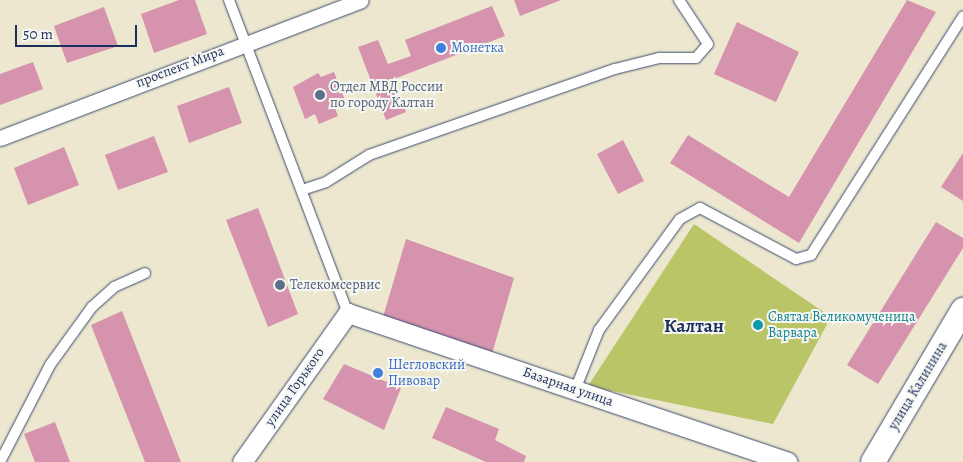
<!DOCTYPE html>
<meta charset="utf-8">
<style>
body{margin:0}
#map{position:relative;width:963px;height:462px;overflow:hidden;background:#ece7ce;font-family:Alegreya,serif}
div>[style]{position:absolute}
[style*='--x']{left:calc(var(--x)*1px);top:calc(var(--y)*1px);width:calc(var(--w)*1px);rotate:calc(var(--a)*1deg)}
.green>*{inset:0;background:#b9c567}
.building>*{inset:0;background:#d593ad}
.roads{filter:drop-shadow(0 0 1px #3a4b6f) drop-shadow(0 0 1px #3a4b6f)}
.service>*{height:10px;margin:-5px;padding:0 5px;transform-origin:5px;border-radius:5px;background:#fff}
.pedestrian>*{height:15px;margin:-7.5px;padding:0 7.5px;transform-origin:7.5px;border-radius:7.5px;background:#fff}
.minor>*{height:19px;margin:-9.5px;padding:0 9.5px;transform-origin:9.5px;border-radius:9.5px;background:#fff}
.tertiary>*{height:24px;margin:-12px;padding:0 12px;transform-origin:12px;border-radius:12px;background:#fff}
.dots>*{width:14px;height:14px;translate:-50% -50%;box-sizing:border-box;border:2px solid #f6f6f2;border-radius:50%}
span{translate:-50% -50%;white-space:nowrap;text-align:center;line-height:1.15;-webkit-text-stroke:4px #f6f6f2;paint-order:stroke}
.shop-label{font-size:14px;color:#366cbe}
.left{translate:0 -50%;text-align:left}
.street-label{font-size:14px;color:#1b2f5e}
.service-label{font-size:14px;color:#4e5e75}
.culture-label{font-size:14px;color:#0d838f}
.district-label{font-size:19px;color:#1b2f5e;font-weight:700}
.scale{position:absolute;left:15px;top:25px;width:122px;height:22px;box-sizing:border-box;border:2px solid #1b2f5e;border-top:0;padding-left:6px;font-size:15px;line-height:18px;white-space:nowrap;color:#1b2f5e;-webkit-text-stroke:4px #f6f6f2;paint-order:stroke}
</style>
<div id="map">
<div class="green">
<div style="clip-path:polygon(694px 224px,831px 317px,773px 424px,588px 386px)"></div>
</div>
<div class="building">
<div style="clip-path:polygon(179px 0,195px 0,207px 34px,154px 53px,141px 14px)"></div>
<div style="clip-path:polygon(514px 0,561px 0,520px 16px)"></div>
<div style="clip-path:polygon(907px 0,936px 12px,799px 243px,670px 163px,688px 135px,789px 197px)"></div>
<div style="clip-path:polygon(492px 6px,505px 36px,394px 79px,406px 112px,386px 120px,358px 47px,378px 40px,388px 64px,411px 56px,405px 40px)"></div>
<div style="clip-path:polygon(104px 7px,118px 46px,67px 63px,54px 26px)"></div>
<div style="clip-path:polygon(737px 22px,799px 52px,776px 102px,714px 74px)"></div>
<div style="clip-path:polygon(33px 62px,43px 89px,0 105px,0 74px)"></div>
<div style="clip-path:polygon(334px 72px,346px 103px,335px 108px,338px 116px,319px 124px,315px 114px,305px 119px,293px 87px,318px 73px,321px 77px)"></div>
<div style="clip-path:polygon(229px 87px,242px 123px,189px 143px,177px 106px)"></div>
<div style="clip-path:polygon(154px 136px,168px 172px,118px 190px,105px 155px)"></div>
<div style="clip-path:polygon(623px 140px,644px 181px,618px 194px,597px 154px)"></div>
<div style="clip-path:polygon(64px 147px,79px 185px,28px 205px,14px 168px)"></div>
<div style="clip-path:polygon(963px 153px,963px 201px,941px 187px)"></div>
<div style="clip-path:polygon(258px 208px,298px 314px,268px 327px,226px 220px)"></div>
<div style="clip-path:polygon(936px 222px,963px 238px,963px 248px,878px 384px,847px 365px)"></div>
<div style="clip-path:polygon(406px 239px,514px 278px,492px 354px,383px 317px)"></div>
<div style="clip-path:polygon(122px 311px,181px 462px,145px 462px,91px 325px)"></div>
<div style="clip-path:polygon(344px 364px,401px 388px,384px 430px,323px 399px)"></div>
<div style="clip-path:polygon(446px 407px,499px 429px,495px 440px,526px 456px,524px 462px,486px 462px,432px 438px)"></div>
<div style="clip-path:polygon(55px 422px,70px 462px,35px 462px,24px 434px)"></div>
</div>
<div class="roads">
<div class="service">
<div style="--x:229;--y:0;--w:335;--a:69.2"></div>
<div style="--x:302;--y:190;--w:25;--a:-18"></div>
<div style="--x:326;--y:182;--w:51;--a:-32.1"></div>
<div style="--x:369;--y:155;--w:261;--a:-19.3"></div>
<div style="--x:615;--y:69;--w:45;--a:-14"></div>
<div style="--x:659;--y:58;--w:37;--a:0"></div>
<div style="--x:696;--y:58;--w:18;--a:-49"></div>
<div style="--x:708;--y:44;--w:53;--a:-123.4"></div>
<div style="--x:575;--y:390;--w:65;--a:-68.2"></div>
<div style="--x:599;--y:330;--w:137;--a:-53.9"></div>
<div style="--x:680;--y:219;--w:23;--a:-29"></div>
<div style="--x:700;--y:208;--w:109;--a:28"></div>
<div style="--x:796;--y:259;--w:16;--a:-15"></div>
<div style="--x:811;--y:255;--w:283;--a:-57.5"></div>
<div style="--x:0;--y:462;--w:109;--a:-62.7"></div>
<div style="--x:50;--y:365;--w:72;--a:-54.1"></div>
<div style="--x:92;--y:307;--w:30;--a:-42"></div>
<div style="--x:114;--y:287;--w:34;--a:-24"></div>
</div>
<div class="pedestrian">
<div style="--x:0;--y:138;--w:386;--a:-20.9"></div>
</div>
<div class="minor">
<div style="--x:242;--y:462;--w:183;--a:-54.6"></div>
<div style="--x:348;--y:313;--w:464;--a:18.7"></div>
</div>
<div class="tertiary">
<div style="--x:873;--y:462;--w:177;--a:-59.4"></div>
</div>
</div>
<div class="dots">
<div style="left:441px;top:48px;background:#3f7fe0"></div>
<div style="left:320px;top:95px;background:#5c6f8a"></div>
<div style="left:280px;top:285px;background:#5c6f8a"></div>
<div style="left:758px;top:325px;background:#0f9aa8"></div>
<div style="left:378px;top:373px;background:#3f7fe0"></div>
</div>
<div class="shop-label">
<span class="left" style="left:451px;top:48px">Монетка</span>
<span class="left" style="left:388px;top:373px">Шегловский<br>Пивовар</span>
</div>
<div class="street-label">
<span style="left:180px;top:67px;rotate:-21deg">проспект Мира</span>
<span style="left:918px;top:386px;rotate:-59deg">улица Калинина</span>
<span style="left:295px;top:387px;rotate:-55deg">улица Горького</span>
<span style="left:568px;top:387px;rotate:19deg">Базарная улица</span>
</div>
<div class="service-label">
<span class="left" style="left:330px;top:95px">Отдел МВД России<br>по городу Калтан</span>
<span class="left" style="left:290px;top:285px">Телекомсервис</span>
</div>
<div class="culture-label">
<span class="left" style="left:768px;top:325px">Святая Великомученица<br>Варвара</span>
</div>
<div class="district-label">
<span style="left:694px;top:327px">Калтан</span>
</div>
<div class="scale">50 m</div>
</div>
